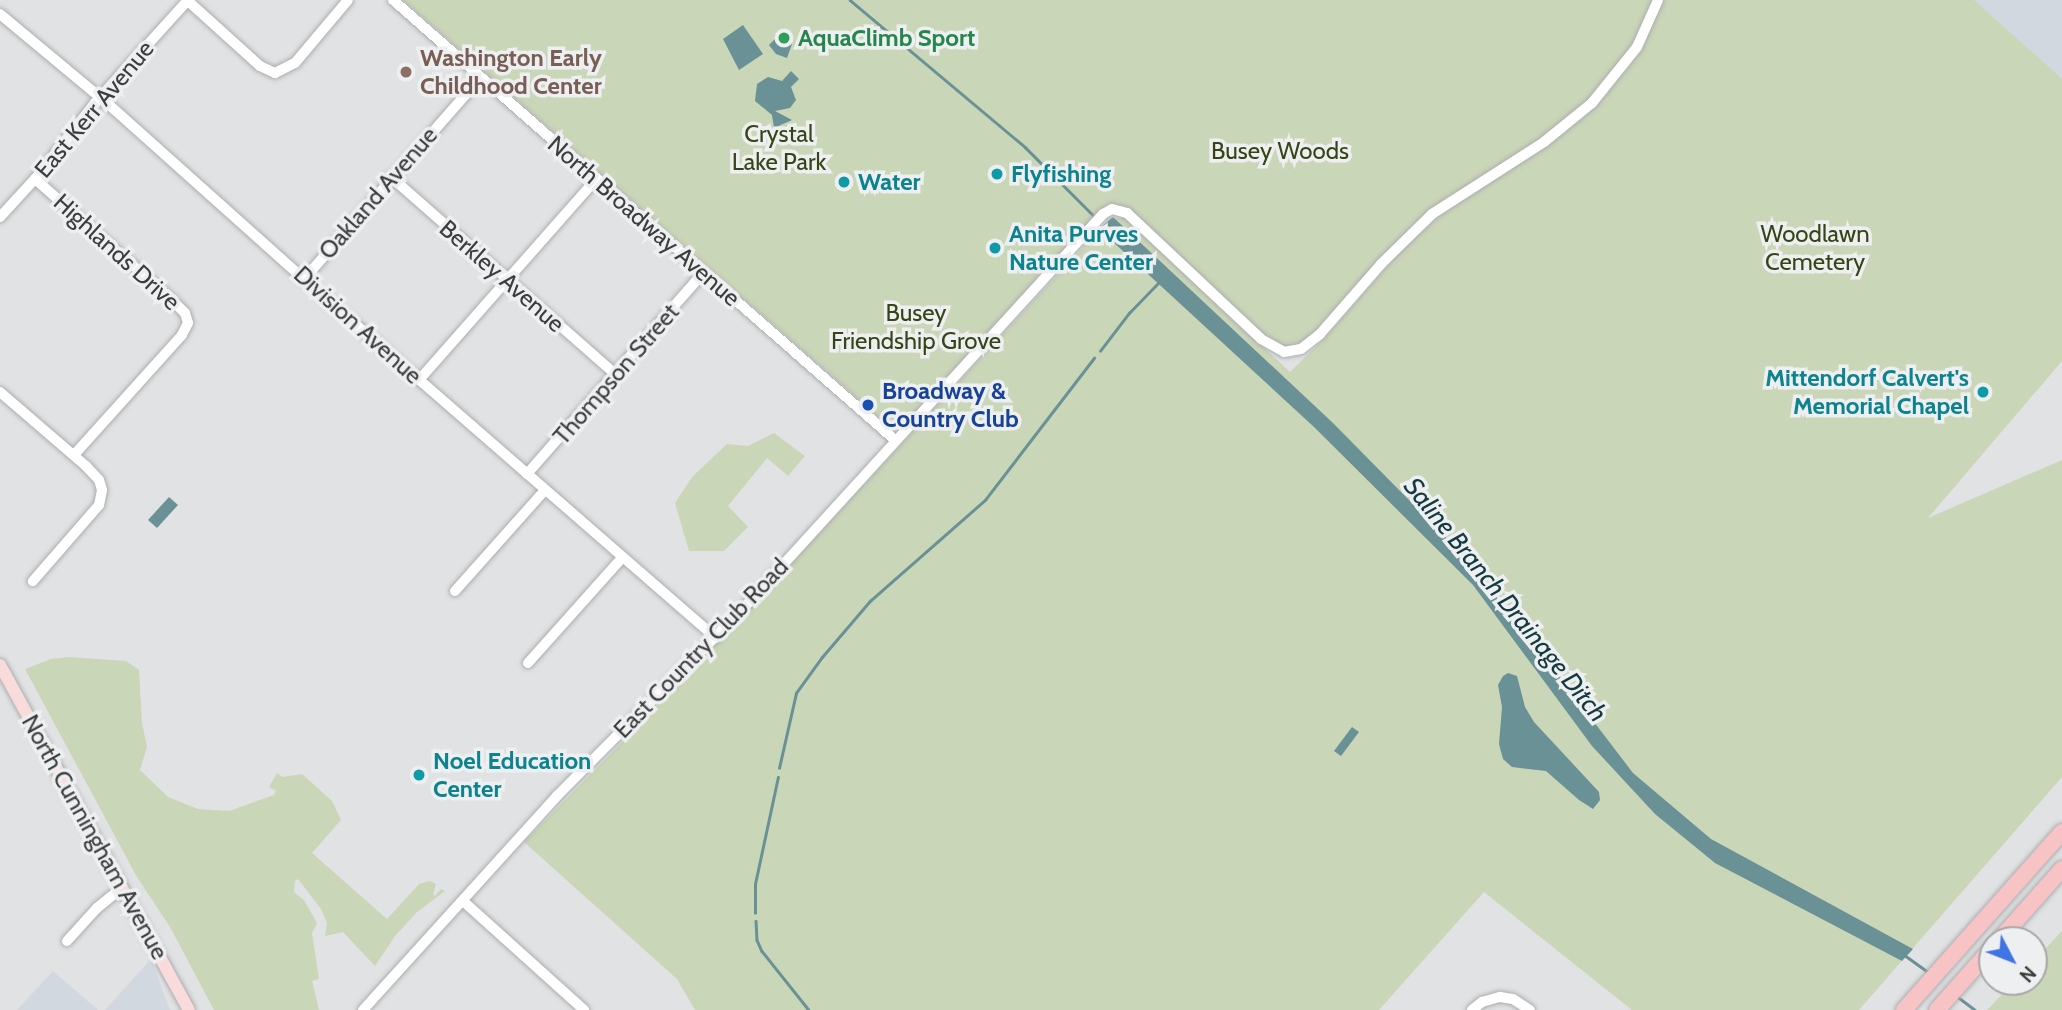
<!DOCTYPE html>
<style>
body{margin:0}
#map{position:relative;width:2062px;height:1010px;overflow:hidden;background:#e1e2e4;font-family:Cabin,sans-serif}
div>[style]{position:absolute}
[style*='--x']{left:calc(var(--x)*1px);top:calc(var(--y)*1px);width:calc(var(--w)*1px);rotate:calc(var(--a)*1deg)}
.built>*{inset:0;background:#d2d8e0}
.green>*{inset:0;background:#cad6b8}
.water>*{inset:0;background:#6a9195}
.stream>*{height:2.5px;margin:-1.25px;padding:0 1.25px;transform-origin:1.25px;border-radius:1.25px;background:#6a9195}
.roads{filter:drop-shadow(0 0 2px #acaeaf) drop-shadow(0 0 2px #acaeaf)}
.minor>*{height:10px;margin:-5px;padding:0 5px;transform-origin:5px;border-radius:5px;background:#fff}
.major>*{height:12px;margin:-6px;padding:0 6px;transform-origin:6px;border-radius:6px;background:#fadbdc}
.highway>*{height:16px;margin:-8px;padding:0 8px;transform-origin:8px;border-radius:8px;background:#f7c3c4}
.dots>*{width:19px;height:19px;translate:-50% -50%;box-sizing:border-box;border:4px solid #eeeff1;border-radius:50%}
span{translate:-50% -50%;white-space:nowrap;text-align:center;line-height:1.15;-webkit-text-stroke:7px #eeeff1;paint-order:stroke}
.leisure-label{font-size:24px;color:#27864d;font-weight:700}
.left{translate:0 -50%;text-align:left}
.education-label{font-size:24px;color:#785e54;font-weight:700}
.street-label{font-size:24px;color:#3c3d3d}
.park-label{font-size:24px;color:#354515}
.culture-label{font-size:24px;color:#0d838f;font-weight:700}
.right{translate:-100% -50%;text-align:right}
.transit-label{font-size:24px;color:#164399;font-weight:700}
.water-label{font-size:26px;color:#133a3e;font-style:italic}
.north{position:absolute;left:1978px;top:926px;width:70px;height:70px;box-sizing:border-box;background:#eeeff1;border:2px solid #a7a8a9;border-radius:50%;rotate:132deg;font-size:19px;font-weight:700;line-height:28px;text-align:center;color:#3c3d3d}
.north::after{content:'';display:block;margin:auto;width:24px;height:32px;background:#3e74e4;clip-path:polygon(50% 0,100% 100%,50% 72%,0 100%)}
</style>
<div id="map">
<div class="built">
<div style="clip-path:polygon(1972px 0,2062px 0,2062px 80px)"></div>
<div style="clip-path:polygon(151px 959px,170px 1010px,105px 1010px)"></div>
<div style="clip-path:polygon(53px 971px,98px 1010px,17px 1010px)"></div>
</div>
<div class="green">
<div style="clip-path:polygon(403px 0,1658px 0,1653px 14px,1592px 103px,1432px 214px,1309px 344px,1275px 349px,1138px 221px,1112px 209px,1027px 290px,906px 422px,897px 426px,889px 426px)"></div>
<div style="clip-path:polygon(1663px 0,1974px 0,2062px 79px,2062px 361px,1928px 518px,2062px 460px,2062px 777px,1859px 1010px,1632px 1010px,1484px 892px,1379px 1010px,695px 1010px,677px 979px,524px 842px,689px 674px,1110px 218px,1125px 218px,1290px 372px,1321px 342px,1397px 255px,1438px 217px,1552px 142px,1589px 112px,1631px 64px,1646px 40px)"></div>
<div style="clip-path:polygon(774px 433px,805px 456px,788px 476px,767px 458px,728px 506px,748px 527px,724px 551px,689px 551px,675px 503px,693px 476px,727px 444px,748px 446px)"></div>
<div style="clip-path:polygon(69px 657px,126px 661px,139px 670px,142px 723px,147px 747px,140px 770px,168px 797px,198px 809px,229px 811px,274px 795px,276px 791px,269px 787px,277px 773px,282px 777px,302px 774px,332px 801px,341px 820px,312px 853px,387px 919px,419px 884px,430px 881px,436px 884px,433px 894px,435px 896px,441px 889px,445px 891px,417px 912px,395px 936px,375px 966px,343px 932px,325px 936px,327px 923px,321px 909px,298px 879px,295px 881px,294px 892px,304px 900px,317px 923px,312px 933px,319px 979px,312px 981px,319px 1010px,214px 1010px,170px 927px,137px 877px,25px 669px,51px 659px)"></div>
<div style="clip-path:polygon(2062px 931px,2062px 1010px,1987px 1010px,2014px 982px,2034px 982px,2034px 961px)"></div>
</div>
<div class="water">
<div style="clip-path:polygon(743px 25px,763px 54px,739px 70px,723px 39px)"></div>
<div style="clip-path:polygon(779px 35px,792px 44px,787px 58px,776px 54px,769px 45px)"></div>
<div style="clip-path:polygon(791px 71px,799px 79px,791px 87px,796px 100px,790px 108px,775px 111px,792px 120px,774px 128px,772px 115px,755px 101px,757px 84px,768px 77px,782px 81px)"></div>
<div style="clip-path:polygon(1113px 217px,1333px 423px,1478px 570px,1633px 773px,1711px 839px,1913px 949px,1902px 961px,1715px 863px,1655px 814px,1592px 746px,1473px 585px,1314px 427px,1099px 229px)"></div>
<div style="clip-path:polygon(169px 497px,178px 505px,157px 528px,148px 520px)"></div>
<div style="clip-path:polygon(1508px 673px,1517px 676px,1525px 707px,1534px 722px,1599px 792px,1600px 800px,1593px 809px,1579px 800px,1546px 771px,1512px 767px,1503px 759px,1499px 744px,1502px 707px,1498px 685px,1503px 676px)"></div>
<div style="clip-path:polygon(1352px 727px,1359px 732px,1341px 756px,1334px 751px)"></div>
</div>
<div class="stream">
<div style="--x:850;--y:0;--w:229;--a:40"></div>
<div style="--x:1025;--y:147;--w:100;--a:45"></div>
<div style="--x:1100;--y:351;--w:48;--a:-52.7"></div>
<div style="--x:1129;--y:313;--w:43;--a:-45.9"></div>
<div style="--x:779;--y:768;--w:77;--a:-77.2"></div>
<div style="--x:796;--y:693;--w:44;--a:-54.2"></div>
<div style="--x:822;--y:657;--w:74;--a:-49.4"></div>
<div style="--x:870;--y:601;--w:153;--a:-41.3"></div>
<div style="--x:985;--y:500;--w:179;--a:-52.5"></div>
<div style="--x:755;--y:913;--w:29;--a:-90"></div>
<div style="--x:755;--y:884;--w:109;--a:-77.9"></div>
<div style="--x:756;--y:921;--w:19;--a:87"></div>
<div style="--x:757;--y:940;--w:12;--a:66"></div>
<div style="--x:762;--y:951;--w:75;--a:51.5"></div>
<div style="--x:1906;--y:956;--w:29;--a:36"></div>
<div style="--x:1958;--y:997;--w:21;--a:37"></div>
</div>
<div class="roads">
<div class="minor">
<div style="--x:393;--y:0;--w:668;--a:41.23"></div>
<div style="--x:188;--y:1;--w:97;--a:42.1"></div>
<div style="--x:260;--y:66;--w:17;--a:25"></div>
<div style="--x:275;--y:73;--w:22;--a:-27"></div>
<div style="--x:295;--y:63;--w:82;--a:-49.9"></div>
<div style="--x:0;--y:14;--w:139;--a:39.8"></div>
<div style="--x:107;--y:103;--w:300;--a:41.8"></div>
<div style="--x:331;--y:303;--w:510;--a:41.03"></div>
<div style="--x:391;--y:177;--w:298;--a:41.3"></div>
<div style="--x:35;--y:179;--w:180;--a:41.4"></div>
<div style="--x:170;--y:298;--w:21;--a:45"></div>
<div style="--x:185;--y:313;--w:10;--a:73"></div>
<div style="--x:188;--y:323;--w:13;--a:117"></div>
<div style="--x:182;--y:335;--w:161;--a:132"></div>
<div style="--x:0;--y:217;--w:52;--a:-47.4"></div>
<div style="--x:35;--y:179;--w:97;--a:-51.7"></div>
<div style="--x:95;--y:103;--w:139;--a:-47.9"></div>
<div style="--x:305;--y:278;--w:266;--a:-48.8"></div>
<div style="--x:419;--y:380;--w:268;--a:-48.6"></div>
<div style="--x:0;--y:392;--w:113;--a:40.7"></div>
<div style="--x:86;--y:466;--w:19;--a:47"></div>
<div style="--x:99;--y:480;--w:10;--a:73"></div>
<div style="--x:102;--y:490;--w:15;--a:101"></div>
<div style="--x:99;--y:505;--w:101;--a:131"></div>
<div style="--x:527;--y:474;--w:267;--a:-48.8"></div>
<div style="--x:455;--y:591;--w:135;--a:-48.3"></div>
<div style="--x:528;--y:663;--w:141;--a:-48.2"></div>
<div style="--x:463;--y:901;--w:163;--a:42"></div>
<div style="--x:67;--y:941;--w:45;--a:-47.7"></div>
<div style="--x:97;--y:908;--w:33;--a:-39"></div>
<div style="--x:363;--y:1010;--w:289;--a:-47.8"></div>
<div style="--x:557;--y:796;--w:258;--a:-45.2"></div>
<div style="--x:739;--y:613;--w:540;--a:-47.63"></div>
<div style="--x:1103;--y:214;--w:10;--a:-29"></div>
<div style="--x:1112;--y:209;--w:16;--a:15"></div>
<div style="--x:1127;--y:213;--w:184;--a:43.2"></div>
<div style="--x:1261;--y:339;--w:26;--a:29"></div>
<div style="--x:1284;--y:352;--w:17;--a:-10"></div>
<div style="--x:1301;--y:349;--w:24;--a:-38"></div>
<div style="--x:1320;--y:334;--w:93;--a:-48.9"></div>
<div style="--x:1381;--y:264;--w:71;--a:-44.4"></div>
<div style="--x:1432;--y:214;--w:133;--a:-32.7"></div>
<div style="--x:1544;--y:142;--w:62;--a:-39.1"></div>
<div style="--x:1592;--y:103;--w:72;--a:-51.2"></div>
<div style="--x:1637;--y:47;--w:51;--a:-65.9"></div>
<div style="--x:1472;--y:1010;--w:13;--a:-39"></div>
<div style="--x:1482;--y:1002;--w:19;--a:-16"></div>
<div style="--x:1500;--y:997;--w:13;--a:9"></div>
<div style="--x:1513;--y:999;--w:20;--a:33"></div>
</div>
<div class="major">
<div style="--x:0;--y:665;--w:393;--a:61.3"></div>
</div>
<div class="highway">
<div style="--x:1999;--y:940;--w:95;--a:-48.4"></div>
<div style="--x:1904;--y:1010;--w:238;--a:-48.4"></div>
<div style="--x:1937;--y:1010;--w:83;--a:-48.4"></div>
</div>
</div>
<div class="dots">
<div style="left:784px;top:38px;background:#2e9e5b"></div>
<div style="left:406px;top:72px;background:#8d6e63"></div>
<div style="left:997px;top:174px;background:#0f9aa8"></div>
<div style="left:844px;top:182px;background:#0f9aa8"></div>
<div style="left:995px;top:248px;background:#0f9aa8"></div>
<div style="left:1983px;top:392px;background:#0f9aa8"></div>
<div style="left:868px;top:405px;background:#1a4fb4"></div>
<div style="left:419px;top:775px;background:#0f9aa8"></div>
</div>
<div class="leisure-label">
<span class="left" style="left:798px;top:38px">AquaClimb Sport</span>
</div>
<div class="education-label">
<span class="left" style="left:420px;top:72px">Washington Early<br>Childhood Center</span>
</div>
<div class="street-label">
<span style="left:94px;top:109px;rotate:-50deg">East Kerr Avenue</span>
<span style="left:378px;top:193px;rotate:-49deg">Oakland Avenue</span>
<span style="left:644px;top:221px;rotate:41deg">North Broadway Avenue</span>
<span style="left:117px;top:252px;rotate:42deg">Highlands Drive</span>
<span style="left:502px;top:276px;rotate:41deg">Berkley Avenue</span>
<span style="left:358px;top:325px;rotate:42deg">Division Avenue</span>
<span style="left:616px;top:374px;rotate:-49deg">Thompson Street</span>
<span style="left:701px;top:648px;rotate:-46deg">East Country Club Road</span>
<span style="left:95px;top:837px;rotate:61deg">North Cunningham Avenue</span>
</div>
<div class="park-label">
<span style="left:779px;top:148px">Crystal<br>Lake Park</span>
<span style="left:1280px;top:151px">Busey Woods</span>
<span style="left:1815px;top:248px">Woodlawn<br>Cemetery</span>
<span style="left:916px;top:327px">Busey<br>Friendship Grove</span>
</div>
<div class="culture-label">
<span class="left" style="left:1011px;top:174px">Flyfishing</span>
<span class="left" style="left:858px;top:182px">Water</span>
<span class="left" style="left:1009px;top:248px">Anita Purves<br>Nature Center</span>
<span class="right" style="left:1969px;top:392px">Mittendorf Calvert's<br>Memorial Chapel</span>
<span class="left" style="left:433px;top:775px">Noel Education<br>Center</span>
</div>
<div class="transit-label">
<span class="left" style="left:882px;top:405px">Broadway &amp;<br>Country Club</span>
</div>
<div class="water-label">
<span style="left:1505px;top:600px;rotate:51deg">Saline Branch Drainage Ditch</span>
</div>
<div class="north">N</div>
</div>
